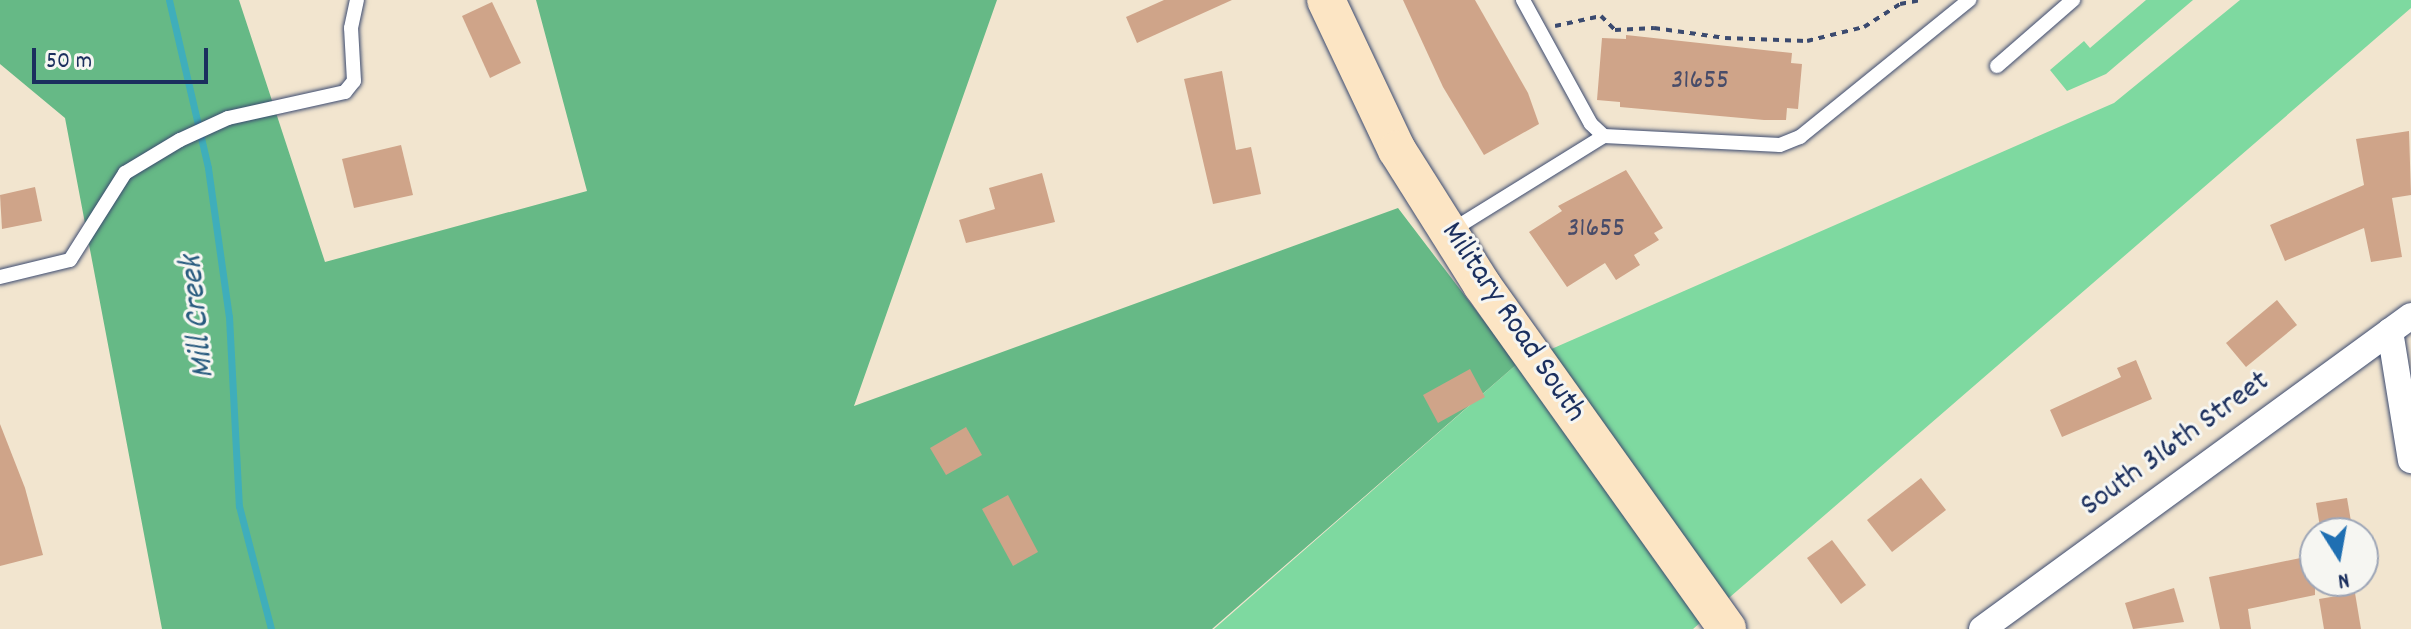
<!DOCTYPE html>
<style>
body{margin:0}
#map{position:relative;width:2411px;height:629px;overflow:hidden;background:#f2e5cf;font-family:Dekko,sans-serif}
div>[style]{position:absolute}
[style*='--x']{left:calc(var(--x)*1px);top:calc(var(--y)*1px);width:calc(var(--w)*1px);rotate:calc(var(--a)*1deg)}
.green>*{inset:0;background:#7ed9a0}
.forest>*{inset:0;background:#66b986}
.stream>*{height:7px;margin:-3.5px;padding:0 3.5px;transform-origin:3.5px;border-radius:3.5px;background:#3faebb}
.building>*{inset:0;background:#cfa489}
.path>*{height:4px;margin-top:-2px;transform-origin:0;background:repeating-linear-gradient(90deg,#3b4a6f 0 6px,transparent 0 12px)}
.roads{filter:drop-shadow(0 0 2px #3b4a6f) drop-shadow(0 0 2px #3b4a6f)}
.lane>*{height:14px;margin:-7px;padding:0 7px;transform-origin:7px;border-radius:7px;background:#fff}
.street>*{height:26px;margin:-13px;padding:0 13px;transform-origin:13px;border-radius:13px;background:#fff}
.secondary>*{height:38px;margin:-19px;padding:0 19px;transform-origin:19px;border-radius:19px;background:#fce5c4}
span{translate:-50% -50%;white-space:nowrap;text-align:center;line-height:1.15;-webkit-text-stroke:6px #f6f6f2;paint-order:stroke}
.number-label{font-size:28px;color:#484c69}
.number-label span{-webkit-text-stroke-width:0}
.street-label{font-size:32px;color:#1b2f5e}
.water-label{font-size:34px;color:#285b7f;font-style:italic}
.north{position:absolute;left:2299px;top:517px;width:80px;height:80px;box-sizing:border-box;background:#f6f6f2;border:2px solid #9ea6b7;border-radius:50%;rotate:169deg;font-size:22px;font-weight:700;line-height:32px;text-align:center;color:#1b2f5e}
.north::after{content:'';display:block;margin:auto;width:28px;height:36px;background:#1f6fb2;clip-path:polygon(50% 0,100% 100%,50% 72%,0 100%)}
.scale{position:absolute;left:32px;top:48px;width:176px;height:36px;box-sizing:border-box;border:4px solid #1b2f5e;border-top:0;padding-left:10px;font-size:24px;line-height:28px;white-space:nowrap;color:#1b2f5e;-webkit-text-stroke:6px #f6f6f2;paint-order:stroke}
</style>
<div id="map">
<div class="green">
<div style="clip-path:polygon(2146px 0,2193px 0,2106px 74px,2067px 91px,2050px 70px,2084px 41px,2090px 48px)"></div>
<div style="clip-path:polygon(2240px 0,2411px 0,2411px 8px,1693px 629px,1214px 629px,1517px 364px,2114px 103px)"></div>
</div>
<div class="forest">
<div style="clip-path:polygon(0 0,239px 0,325px 262px,587px 191px,536px 0,997px 0,854px 406px,1398px 208px,1517px 364px,1212px 629px,162px 629px,65px 118px,0 64px)"></div>
</div>
<div class="stream">
<div style="--x:169;--y:0;--w:172;--a:76.9"></div>
<div style="--x:208;--y:168;--w:150;--a:82"></div>
<div style="--x:229;--y:317;--w:189;--a:87"></div>
<div style="--x:239;--y:506;--w:127;--a:75.4"></div>
</div>
<div class="building">
<div style="clip-path:polygon(1164px 0,1232px 0,1137px 43px,1126px 17px)"></div>
<div style="clip-path:polygon(1403px 0,1475px 0,1528px 93px,1539px 124px,1484px 155px,1443px 87px)"></div>
<div style="clip-path:polygon(492px 2px,521px 63px,490px 78px,462px 16px)"></div>
<div style="clip-path:polygon(1626px 35px,1792px 53px,1791px 63px,1802px 64px,1798px 109px,1787px 108px,1786px 120px,1764px 120px,1620px 107px,1620px 102px,1597px 100px,1602px 38px,1626px 39px)"></div>
<div style="clip-path:polygon(1222px 71px,1236px 150px,1251px 147px,1261px 194px,1213px 204px,1184px 79px)"></div>
<div style="clip-path:polygon(2409px 131px,2411px 195px,2392px 198px,2402px 257px,2371px 262px,2364px 228px,2285px 261px,2270px 225px,2364px 185px,2356px 139px)"></div>
<div style="clip-path:polygon(401px 145px,413px 195px,354px 208px,342px 159px)"></div>
<div style="clip-path:polygon(1626px 170px,1663px 228px,1654px 233px,1659px 240px,1634px 255px,1640px 265px,1616px 280px,1605px 263px,1567px 287px,1529px 232px,1562px 211px,1558px 206px)"></div>
<div style="clip-path:polygon(1042px 173px,1055px 222px,966px 243px,959px 220px,995px 209px,989px 188px)"></div>
<div style="clip-path:polygon(35px 187px,42px 221px,2px 229px,0 195px)"></div>
<div style="clip-path:polygon(2277px 300px,2297px 325px,2246px 367px,2226px 343px)"></div>
<div style="clip-path:polygon(2136px 360px,2152px 399px,2062px 437px,2050px 410px,2121px 377px,2117px 368px)"></div>
<div style="clip-path:polygon(1470px 369px,1485px 397px,1438px 423px,1423px 395px)"></div>
<div style="clip-path:polygon(0 424px,25px 488px,43px 555px,0 566px)"></div>
<div style="clip-path:polygon(966px 427px,982px 455px,946px 475px,930px 448px)"></div>
<div style="clip-path:polygon(1921px 478px,1946px 510px,1892px 552px,1867px 520px)"></div>
<div style="clip-path:polygon(1008px 495px,1038px 552px,1013px 566px,982px 509px)"></div>
<div style="clip-path:polygon(2347px 498px,2353px 533px,2321px 533px,2316px 503px)"></div>
<div style="clip-path:polygon(1832px 540px,1866px 585px,1841px 604px,1807px 558px)"></div>
<div style="clip-path:polygon(2315px 555px,2315px 595px,2248px 609px,2251px 629px,2220px 629px,2209px 577px)"></div>
<div style="clip-path:polygon(2174px 588px,2184px 622px,2133px 629px,2125px 603px)"></div>
<div style="clip-path:polygon(2355px 593px,2361px 629px,2324px 629px,2319px 599px)"></div>
</div>
<div class="path">
<div style="--x:1555;--y:26;--w:47;--a:-12.3"></div>
<div style="--x:1601;--y:16;--w:20;--a:45"></div>
<div style="--x:1615;--y:30;--w:39;--a:-3"></div>
<div style="--x:1654;--y:28;--w:72;--a:8"></div>
<div style="--x:1725;--y:38;--w:82;--a:2.1"></div>
<div style="--x:1807;--y:41;--w:59;--a:-13.8"></div>
<div style="--x:1864;--y:27;--w:43;--a:-32.6"></div>
<div style="--x:1900;--y:4;--w:20;--a:-11"></div>
</div>
<div class="roads">
<div class="lane">
<div style="--x:1523;--y:0;--w:141;--a:61.3"></div>
<div style="--x:1591;--y:124;--w:18;--a:43"></div>
<div style="--x:1997;--y:66;--w:101;--a:-41"></div>
<div style="--x:1449;--y:232;--w:182;--a:-31.8"></div>
<div style="--x:1604;--y:136;--w:176;--a:2.9"></div>
<div style="--x:1780;--y:145;--w:22;--a:-22"></div>
<div style="--x:1800;--y:137;--w:218;--a:-39"></div>
<div style="--x:0;--y:277;--w:72;--a:-13.7"></div>
<div style="--x:70;--y:260;--w:103;--a:-57.7"></div>
<div style="--x:125;--y:173;--w:64;--a:-31"></div>
<div style="--x:180;--y:140;--w:53;--a:-24.6"></div>
<div style="--x:228;--y:118;--w:120;--a:-12.5"></div>
<div style="--x:345;--y:92;--w:14;--a:-51"></div>
<div style="--x:354;--y:81;--w:53;--a:-93.2"></div>
<div style="--x:351;--y:28;--w:29;--a:-78"></div>
</div>
<div class="street">
<div style="--x:2390;--y:331;--w:131;--a:80.8"></div>
<div style="--x:1982;--y:629;--w:531;--a:-36.11"></div>
</div>
<div class="secondary">
<div style="--x:1326;--y:0;--w:166;--a:64.7"></div>
<div style="--x:1397;--y:150;--w:160;--a:57.8"></div>
<div style="--x:1482;--y:285;--w:422;--a:54.5"></div>
</div>
</div>
<div class="number-label">
<span style="left:1700px;top:82px">31655</span>
<span style="left:1596px;top:230px">31655</span>
</div>
<div class="street-label">
<span style="left:1512px;top:323px;rotate:56deg">Military Road South</span>
<span style="left:2176px;top:445px;rotate:-36deg">South 316th Street</span>
</div>
<div class="water-label">
<span style="left:199px;top:317px;rotate:-96deg">Mill Creek</span>
</div>
<div class="north">N</div>
<div class="scale">50 m</div>
</div>
